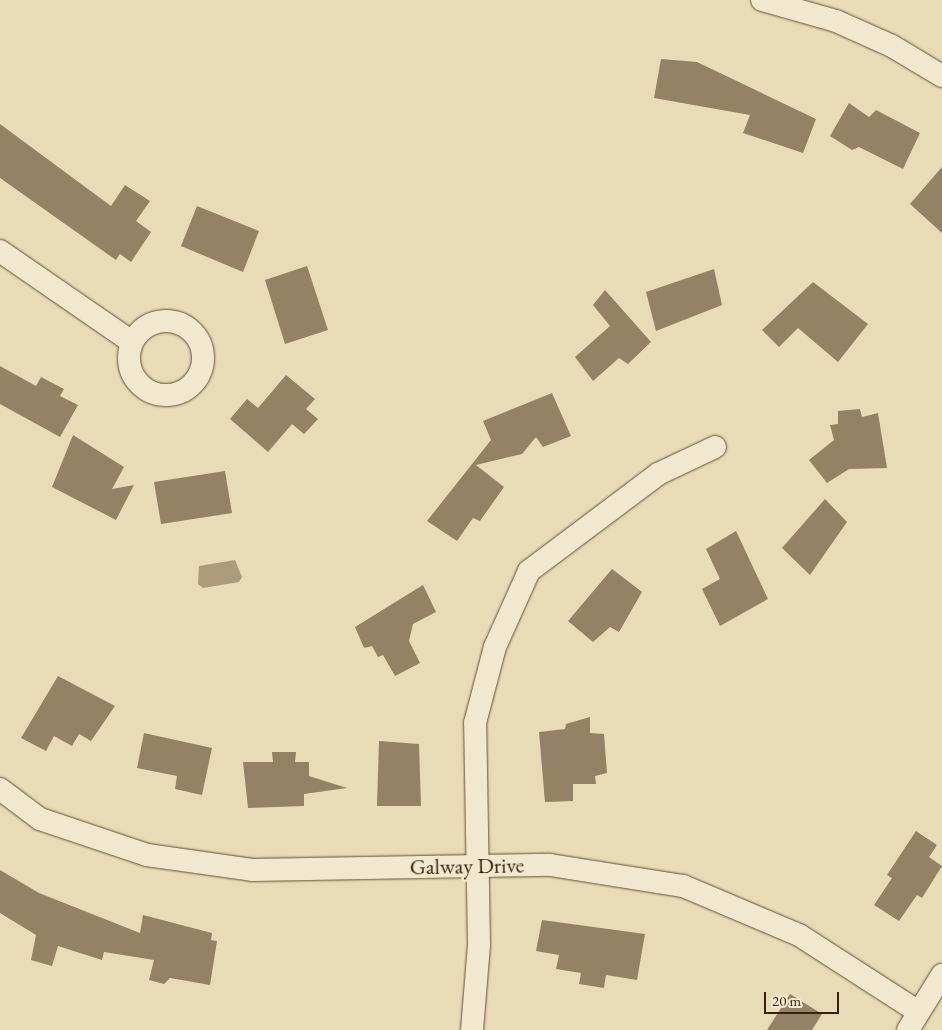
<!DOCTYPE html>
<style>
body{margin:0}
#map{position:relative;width:942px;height:1030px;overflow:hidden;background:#e9dbb5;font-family:"EB Garamond",serif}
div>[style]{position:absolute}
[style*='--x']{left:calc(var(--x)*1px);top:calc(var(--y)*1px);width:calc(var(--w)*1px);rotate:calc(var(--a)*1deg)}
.water>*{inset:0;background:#ad9b7c}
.building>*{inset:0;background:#958165}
.roads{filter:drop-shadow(0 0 1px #654e38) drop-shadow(0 0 1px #654e38)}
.minor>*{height:22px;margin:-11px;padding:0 11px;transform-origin:11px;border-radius:11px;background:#f1e8cf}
.minor>.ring{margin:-11px;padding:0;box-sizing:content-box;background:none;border:22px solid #f1e8cf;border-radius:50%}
span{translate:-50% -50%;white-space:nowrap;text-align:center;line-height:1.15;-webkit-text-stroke:5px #f1e8cf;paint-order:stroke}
.street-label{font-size:22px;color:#391f0e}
.scale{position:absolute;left:764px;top:992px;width:75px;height:22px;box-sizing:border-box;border:2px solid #391f0e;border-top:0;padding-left:6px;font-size:15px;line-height:18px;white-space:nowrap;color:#391f0e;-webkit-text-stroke:4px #f1e8cf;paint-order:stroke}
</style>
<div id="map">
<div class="water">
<div style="clip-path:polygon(235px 560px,242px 577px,239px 582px,203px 588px,198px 584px,199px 566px)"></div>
</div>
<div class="building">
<div style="clip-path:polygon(661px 59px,697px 62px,816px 119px,803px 153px,743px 133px,750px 115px,654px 98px)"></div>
<div style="clip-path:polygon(849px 103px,869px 117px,876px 110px,920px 133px,903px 169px,859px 147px,852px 150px,830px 136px)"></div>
<div style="clip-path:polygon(0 124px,111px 206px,125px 185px,150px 201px,136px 221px,151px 232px,131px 262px,120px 254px,116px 260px,0 178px)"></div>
<div style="clip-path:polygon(942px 167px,942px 233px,910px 204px)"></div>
<div style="clip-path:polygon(197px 206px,259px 231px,243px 272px,181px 246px)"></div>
<div style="clip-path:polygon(307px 266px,328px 330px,285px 344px,265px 280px)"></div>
<div style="clip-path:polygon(714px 269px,722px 305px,656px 331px,646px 292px)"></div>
<div style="clip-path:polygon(813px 282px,868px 324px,838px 362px,798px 328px,779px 347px,762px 330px)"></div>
<div style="clip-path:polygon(605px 290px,651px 342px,628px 364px,619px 358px,593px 381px,575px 357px,610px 326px,593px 305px)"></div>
<div style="clip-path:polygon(0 366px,36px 386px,41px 377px,64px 389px,60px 396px,78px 405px,60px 437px,0 404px)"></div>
<div style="clip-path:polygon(286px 375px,315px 399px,306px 409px,318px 419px,304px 434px,292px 424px,268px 452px,230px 419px,247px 399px,258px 408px)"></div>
<div style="clip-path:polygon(552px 393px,571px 436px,543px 447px,536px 437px,522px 454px,476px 465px,504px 487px,480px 521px,473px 518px,457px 541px,427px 521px,491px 440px,483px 421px)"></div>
<div style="clip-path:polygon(860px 409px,862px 417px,878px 413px,887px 468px,849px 469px,827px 483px,809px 460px,834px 440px,830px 425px,838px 424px,838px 411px)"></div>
<div style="clip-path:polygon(73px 435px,124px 467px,112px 489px,134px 485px,116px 520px,52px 487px)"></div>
<div style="clip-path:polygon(225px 471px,232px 513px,161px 524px,154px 482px)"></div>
<div style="clip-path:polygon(825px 499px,847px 522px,810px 575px,782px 548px)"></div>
<div style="clip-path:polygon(736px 531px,768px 599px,720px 626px,702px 589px,720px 579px,706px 549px)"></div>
<div style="clip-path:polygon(612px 569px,642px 592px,619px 632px,610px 627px,593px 642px,568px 621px)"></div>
<div style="clip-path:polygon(423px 585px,436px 612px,413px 624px,409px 641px,420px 663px,395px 676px,383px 655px,378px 657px,372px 646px,364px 648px,355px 627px)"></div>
<div style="clip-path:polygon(58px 676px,115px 706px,91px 741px,79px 734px,72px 746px,54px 736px,46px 751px,21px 738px)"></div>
<div style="clip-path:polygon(590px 717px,590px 733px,604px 734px,607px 773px,595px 776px,596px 784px,573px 784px,573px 801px,545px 802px,539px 732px,565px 729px,566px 724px)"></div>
<div style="clip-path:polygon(144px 733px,212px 748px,202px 795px,175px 789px,177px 776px,137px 768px)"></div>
<div style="clip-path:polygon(379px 741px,419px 744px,421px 806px,377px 806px)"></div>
<div style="clip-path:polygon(272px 752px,296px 752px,295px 762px,309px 762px,309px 776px,347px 788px,304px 794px,304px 806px,248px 808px,243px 762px,273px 762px)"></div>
<div style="clip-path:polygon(916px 831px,937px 845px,929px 857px,942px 866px,922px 898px,917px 895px,899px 921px,874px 905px,892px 878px,887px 875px)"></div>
<div style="clip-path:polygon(0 870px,39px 893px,140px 933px,143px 915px,212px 933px,211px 940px,217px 941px,210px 985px,170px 978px,164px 984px,149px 980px,154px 960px,104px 952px,102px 960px,58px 946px,52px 966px,31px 960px,36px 935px,0 913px)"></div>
<div style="clip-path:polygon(542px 920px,645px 934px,637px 980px,606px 975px,604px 988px,579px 984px,581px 973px,556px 969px,559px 955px,536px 951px)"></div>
<div style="clip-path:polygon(790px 994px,822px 1014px,812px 1030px,767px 1030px)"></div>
</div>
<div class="roads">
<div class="minor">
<div style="--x:762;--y:0;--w:77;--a:15.8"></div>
<div style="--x:836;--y:21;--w:61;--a:24.1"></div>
<div style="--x:892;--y:46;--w:58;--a:31"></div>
<div style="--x:0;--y:251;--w:160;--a:34.6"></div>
<div class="ring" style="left:129px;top:321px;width:52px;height:52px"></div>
<div style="--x:0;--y:789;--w:50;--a:36.9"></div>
<div style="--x:40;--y:819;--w:113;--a:18.6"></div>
<div style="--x:147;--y:855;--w:106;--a:8.1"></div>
<div style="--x:252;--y:870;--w:298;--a:-1"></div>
<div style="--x:550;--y:865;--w:135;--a:9"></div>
<div style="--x:683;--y:886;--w:126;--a:22.9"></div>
<div style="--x:799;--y:935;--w:140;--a:32.8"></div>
<div style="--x:472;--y:1030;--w:86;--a:-85.3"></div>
<div style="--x:479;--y:944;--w:221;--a:-91"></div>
<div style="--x:475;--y:723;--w:79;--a:-75.3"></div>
<div style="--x:495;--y:647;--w:83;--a:-65.9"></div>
<div style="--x:529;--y:571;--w:161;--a:-36.9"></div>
<div style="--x:658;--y:474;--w:63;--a:-25.3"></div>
<div style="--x:908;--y:1030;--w:65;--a:-58.3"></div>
</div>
</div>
<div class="street-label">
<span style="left:467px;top:866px;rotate:-1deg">Galway Drive</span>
</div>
<div class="scale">20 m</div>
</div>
